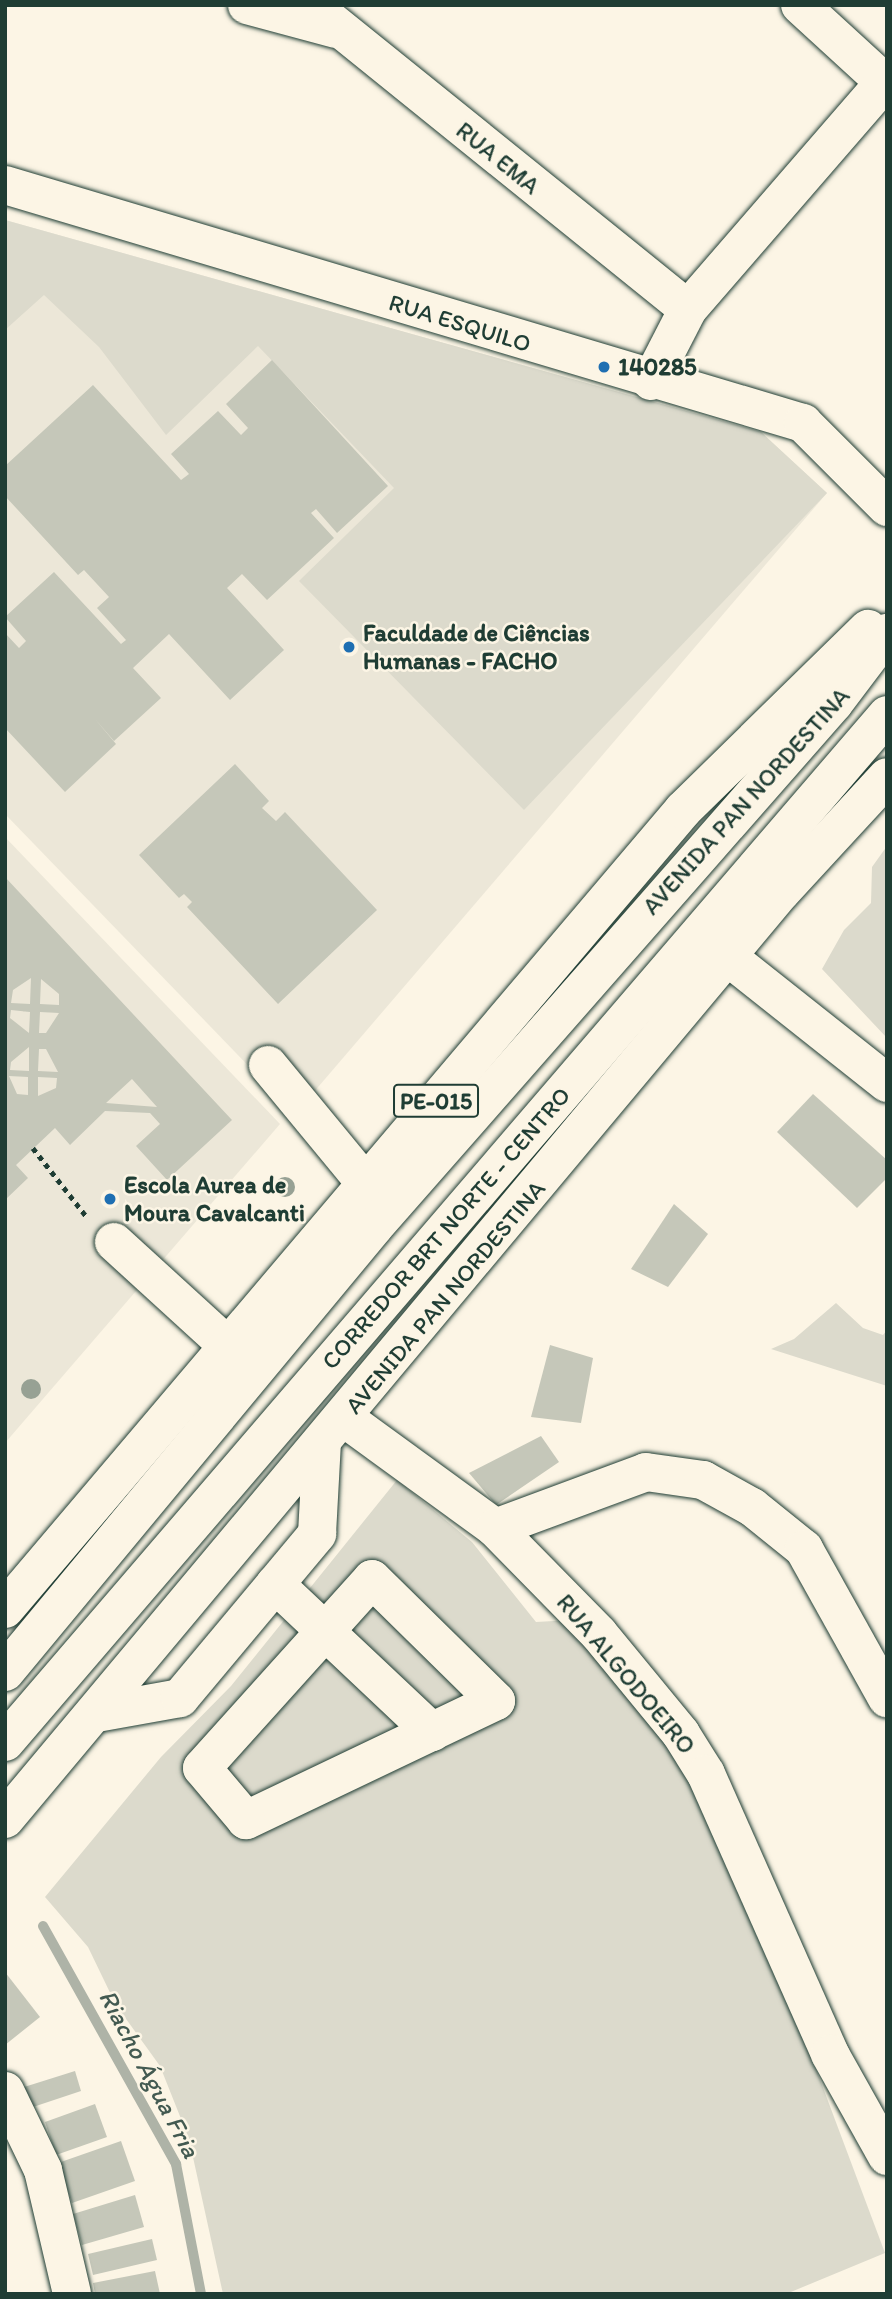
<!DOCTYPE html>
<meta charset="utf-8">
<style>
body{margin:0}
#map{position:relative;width:892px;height:2299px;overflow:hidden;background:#fcf5e5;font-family:Itim,sans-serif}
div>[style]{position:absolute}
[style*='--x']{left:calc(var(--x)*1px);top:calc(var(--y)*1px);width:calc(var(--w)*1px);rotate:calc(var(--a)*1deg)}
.built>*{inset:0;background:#ece7d8}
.green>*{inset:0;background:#dcdacc}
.stream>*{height:10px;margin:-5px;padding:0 5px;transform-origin:5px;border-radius:5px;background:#aeb3a7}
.building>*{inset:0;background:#c5c7b9}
.path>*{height:4.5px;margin-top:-2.25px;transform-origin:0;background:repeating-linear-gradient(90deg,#1f3d34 0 5px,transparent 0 10px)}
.roads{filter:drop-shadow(0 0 2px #1f3d34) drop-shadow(0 0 2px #1f3d34)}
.minor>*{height:38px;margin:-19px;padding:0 19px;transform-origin:19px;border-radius:19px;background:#fcf5e5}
.highway>*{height:38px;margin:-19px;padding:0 19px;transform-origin:19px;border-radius:19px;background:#fcf5e5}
.trees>*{width:20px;height:20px;margin:-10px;border-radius:50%;background:#97a194}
.dots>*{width:19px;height:19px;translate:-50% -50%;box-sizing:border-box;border:4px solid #fcf5e5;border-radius:50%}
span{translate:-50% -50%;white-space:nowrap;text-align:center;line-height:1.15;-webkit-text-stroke:5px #fcf5e5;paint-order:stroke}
.shield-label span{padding:2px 5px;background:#fcf5e5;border:2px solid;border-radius:5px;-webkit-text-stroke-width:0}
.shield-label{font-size:23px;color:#1f3d34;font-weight:700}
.street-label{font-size:24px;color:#1f3d34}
.poi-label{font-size:24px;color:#1f3d34;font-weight:700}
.left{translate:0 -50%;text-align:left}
.water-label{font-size:26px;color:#435a51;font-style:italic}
.frame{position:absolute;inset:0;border:7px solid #1f3d34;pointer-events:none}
</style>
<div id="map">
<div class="built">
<div style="clip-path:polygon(5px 220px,761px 432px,827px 493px,295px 1114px,5px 814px)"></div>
<div style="clip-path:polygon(5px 837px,280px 1124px,5px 1443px)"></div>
</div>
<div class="green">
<div style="clip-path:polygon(5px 220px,761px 432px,827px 493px,524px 810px,299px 581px,394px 488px,258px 346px,166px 435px,99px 347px,44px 295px,5px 330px)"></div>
<div style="clip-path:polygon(887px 846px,887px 1038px,822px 969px,844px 930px,871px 903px,872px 867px)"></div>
<div style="clip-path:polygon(836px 1303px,863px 1328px,883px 1335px,887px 1330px,887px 1386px,771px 1349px,794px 1339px)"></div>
<div style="clip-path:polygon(397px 1480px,472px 1542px,536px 1622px,572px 1620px,674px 1741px,789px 1997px,885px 2253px,786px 2294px,223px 2294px,189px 2139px,160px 2066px,116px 2005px,88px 1947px,45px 1897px,161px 1757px,231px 1686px)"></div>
</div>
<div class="stream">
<div style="--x:43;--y:1926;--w:273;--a:60.8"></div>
<div style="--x:176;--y:2164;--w:132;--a:79.1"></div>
</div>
<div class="building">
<div style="clip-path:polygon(272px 360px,388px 486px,337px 533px,316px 509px,311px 513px,334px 538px,267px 600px,242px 574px,227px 588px,284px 650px,230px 700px,169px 634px,133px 668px,161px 698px,114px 741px,95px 719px,116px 744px,65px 792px,5px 728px,5px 633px,19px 648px,26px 641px,5px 617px,54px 572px,121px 644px,126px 640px,97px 608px,109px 597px,84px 570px,78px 575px,5px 496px,5px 466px,93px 385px,181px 480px,189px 474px,171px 454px,218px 411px,241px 435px,248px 428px,226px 404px)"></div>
<div style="clip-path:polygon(235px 764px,269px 801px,262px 808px,276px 821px,285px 812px,377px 910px,278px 1004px,187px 907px,192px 902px,184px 894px,179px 898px,139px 855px)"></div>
<div style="clip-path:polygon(evenodd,5px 877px,232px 1120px,167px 1180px,136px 1146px,160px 1124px,150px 1113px,105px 1111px,70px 1145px,55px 1128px,16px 1165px,28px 1178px,5px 1200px,5px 877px,31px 978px,30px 1004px,11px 1003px,13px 990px,31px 978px,5px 877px,41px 979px,59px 994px,59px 1005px,40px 1004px,41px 979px,5px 877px,11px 1010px,30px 1012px,29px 1033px,10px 1018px,11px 1010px,5px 877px,40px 1012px,59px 1013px,46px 1033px,39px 1033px,40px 1012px,5px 877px,29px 1047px,29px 1071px,10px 1070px,11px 1062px,29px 1047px,5px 877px,39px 1049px,46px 1049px,58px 1072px,38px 1071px,39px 1049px,5px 877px,9px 1076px,28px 1077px,28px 1095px,17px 1094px,9px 1076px,5px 877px,38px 1077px,57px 1078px,56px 1088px,38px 1096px,38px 1077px,5px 877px,132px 1079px,157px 1107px,106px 1103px,132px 1079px)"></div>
<div style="clip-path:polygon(813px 1094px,887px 1160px,887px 1178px,857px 1208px,777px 1132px)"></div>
<div style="clip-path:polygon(674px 1204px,708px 1234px,668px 1287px,631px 1269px)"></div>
<div style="clip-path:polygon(550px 1345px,593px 1358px,581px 1423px,531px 1417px)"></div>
<div style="clip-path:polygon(541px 1436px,559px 1462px,496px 1505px,469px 1473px)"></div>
<div style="clip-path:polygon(5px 1972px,40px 2017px,5px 2045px)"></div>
<div style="clip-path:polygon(75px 2071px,81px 2091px,27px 2109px,21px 2088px)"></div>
<div style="clip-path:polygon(95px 2104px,107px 2137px,56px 2155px,45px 2122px)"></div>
<div style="clip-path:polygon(121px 2141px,135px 2181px,72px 2203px,58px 2163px)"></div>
<div style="clip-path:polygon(135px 2195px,144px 2227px,82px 2245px,73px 2214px)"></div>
<div style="clip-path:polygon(152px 2239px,157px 2260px,93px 2275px,88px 2254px)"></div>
<div style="clip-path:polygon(155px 2271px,160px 2294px,95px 2294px,93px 2283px)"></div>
</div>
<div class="path">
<div style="--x:33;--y:1148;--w:88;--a:52"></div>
</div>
<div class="roads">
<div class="minor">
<div style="--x:247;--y:5;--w:92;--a:15.1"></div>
<div style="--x:311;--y:5;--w:484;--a:38.9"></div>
<div style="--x:800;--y:5;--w:114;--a:42.5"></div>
<div style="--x:5;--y:185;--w:833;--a:16.61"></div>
<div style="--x:803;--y:423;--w:119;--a:45"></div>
<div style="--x:651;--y:381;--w:81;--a:-62.8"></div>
<div style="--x:688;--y:309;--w:304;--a:-49.1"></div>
<div style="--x:728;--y:957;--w:203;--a:38.4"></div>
<div style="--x:268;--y:1065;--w:154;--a:50.5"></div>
<div style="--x:114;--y:1242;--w:156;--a:42.4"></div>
<div style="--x:343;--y:1417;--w:188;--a:36.1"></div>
<div style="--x:495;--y:1528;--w:148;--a:45.5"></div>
<div style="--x:599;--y:1634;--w:129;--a:50.6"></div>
<div style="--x:681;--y:1734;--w:47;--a:58"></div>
<div style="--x:706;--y:1774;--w:306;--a:66.1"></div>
<div style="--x:830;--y:2054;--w:117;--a:60.8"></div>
<div style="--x:495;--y:1528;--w:161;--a:-20.3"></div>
<div style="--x:646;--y:1472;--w:58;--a:8"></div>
<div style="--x:703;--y:1480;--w:56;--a:28.9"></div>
<div style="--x:752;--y:1507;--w:67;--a:38.9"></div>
<div style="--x:804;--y:1549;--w:171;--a:60.9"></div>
<div style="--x:372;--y:1579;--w:174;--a:44.5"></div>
<div style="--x:496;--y:1701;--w:277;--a:154.5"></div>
<div style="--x:246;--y:1820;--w:68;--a:-130.2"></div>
<div style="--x:202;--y:1768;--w:254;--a:-48"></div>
<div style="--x:275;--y:1584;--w:216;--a:43.3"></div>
<div style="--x:97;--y:1713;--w:84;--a:-10.2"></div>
<div style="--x:180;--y:1698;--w:214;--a:-50.1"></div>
<div style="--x:317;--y:1534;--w:91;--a:-86.9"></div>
<div style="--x:5;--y:1742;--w:1354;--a:-49.34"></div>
<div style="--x:5;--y:2091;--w:88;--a:64.3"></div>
<div style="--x:43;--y:2170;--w:127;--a:76.8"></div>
</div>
<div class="highway">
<div style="--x:5;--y:1609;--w:1048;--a:-49.68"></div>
<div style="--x:683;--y:810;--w:259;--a:-44.4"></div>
<div style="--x:5;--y:1672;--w:578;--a:-50.33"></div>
<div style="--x:374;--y:1227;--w:697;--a:-48.72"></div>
<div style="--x:834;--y:703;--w:88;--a:-52.9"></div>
<div style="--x:5;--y:1819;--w:1209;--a:-50.07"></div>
<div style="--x:781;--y:892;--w:156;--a:-47.3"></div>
</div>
</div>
<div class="trees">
<div style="left:285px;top:1187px"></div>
<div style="left:31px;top:1389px"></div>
</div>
<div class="dots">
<div style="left:604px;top:367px;background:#1f6fb2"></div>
<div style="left:349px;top:647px;background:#1f6fb2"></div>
<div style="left:110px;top:1199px;background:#1f6fb2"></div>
</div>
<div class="shield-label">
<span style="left:436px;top:1101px">PE-015</span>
</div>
<div class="street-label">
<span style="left:498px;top:158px;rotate:39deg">RUA EMA</span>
<span style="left:460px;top:323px;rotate:17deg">RUA ESQUILO</span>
<span style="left:746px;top:801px;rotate:-48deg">AVENIDA PAN NORDESTINA</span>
<span style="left:446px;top:1228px;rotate:-49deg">CORREDOR BRT NORTE - CENTRO</span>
<span style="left:445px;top:1297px;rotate:-50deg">AVENIDA PAN NORDESTINA</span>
<span style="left:626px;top:1674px;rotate:50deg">RUA ALGODOEIRO</span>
</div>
<div class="poi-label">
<span class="left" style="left:618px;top:367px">140285</span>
<span class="left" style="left:363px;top:647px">Faculdade de Ciências<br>Humanas - FACHO</span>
<span class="left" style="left:124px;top:1199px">Escola Aurea de<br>Moura Cavalcanti</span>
</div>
<div class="water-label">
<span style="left:149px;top:2074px;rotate:62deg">Riacho Água Fria</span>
</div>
<div class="frame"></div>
</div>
